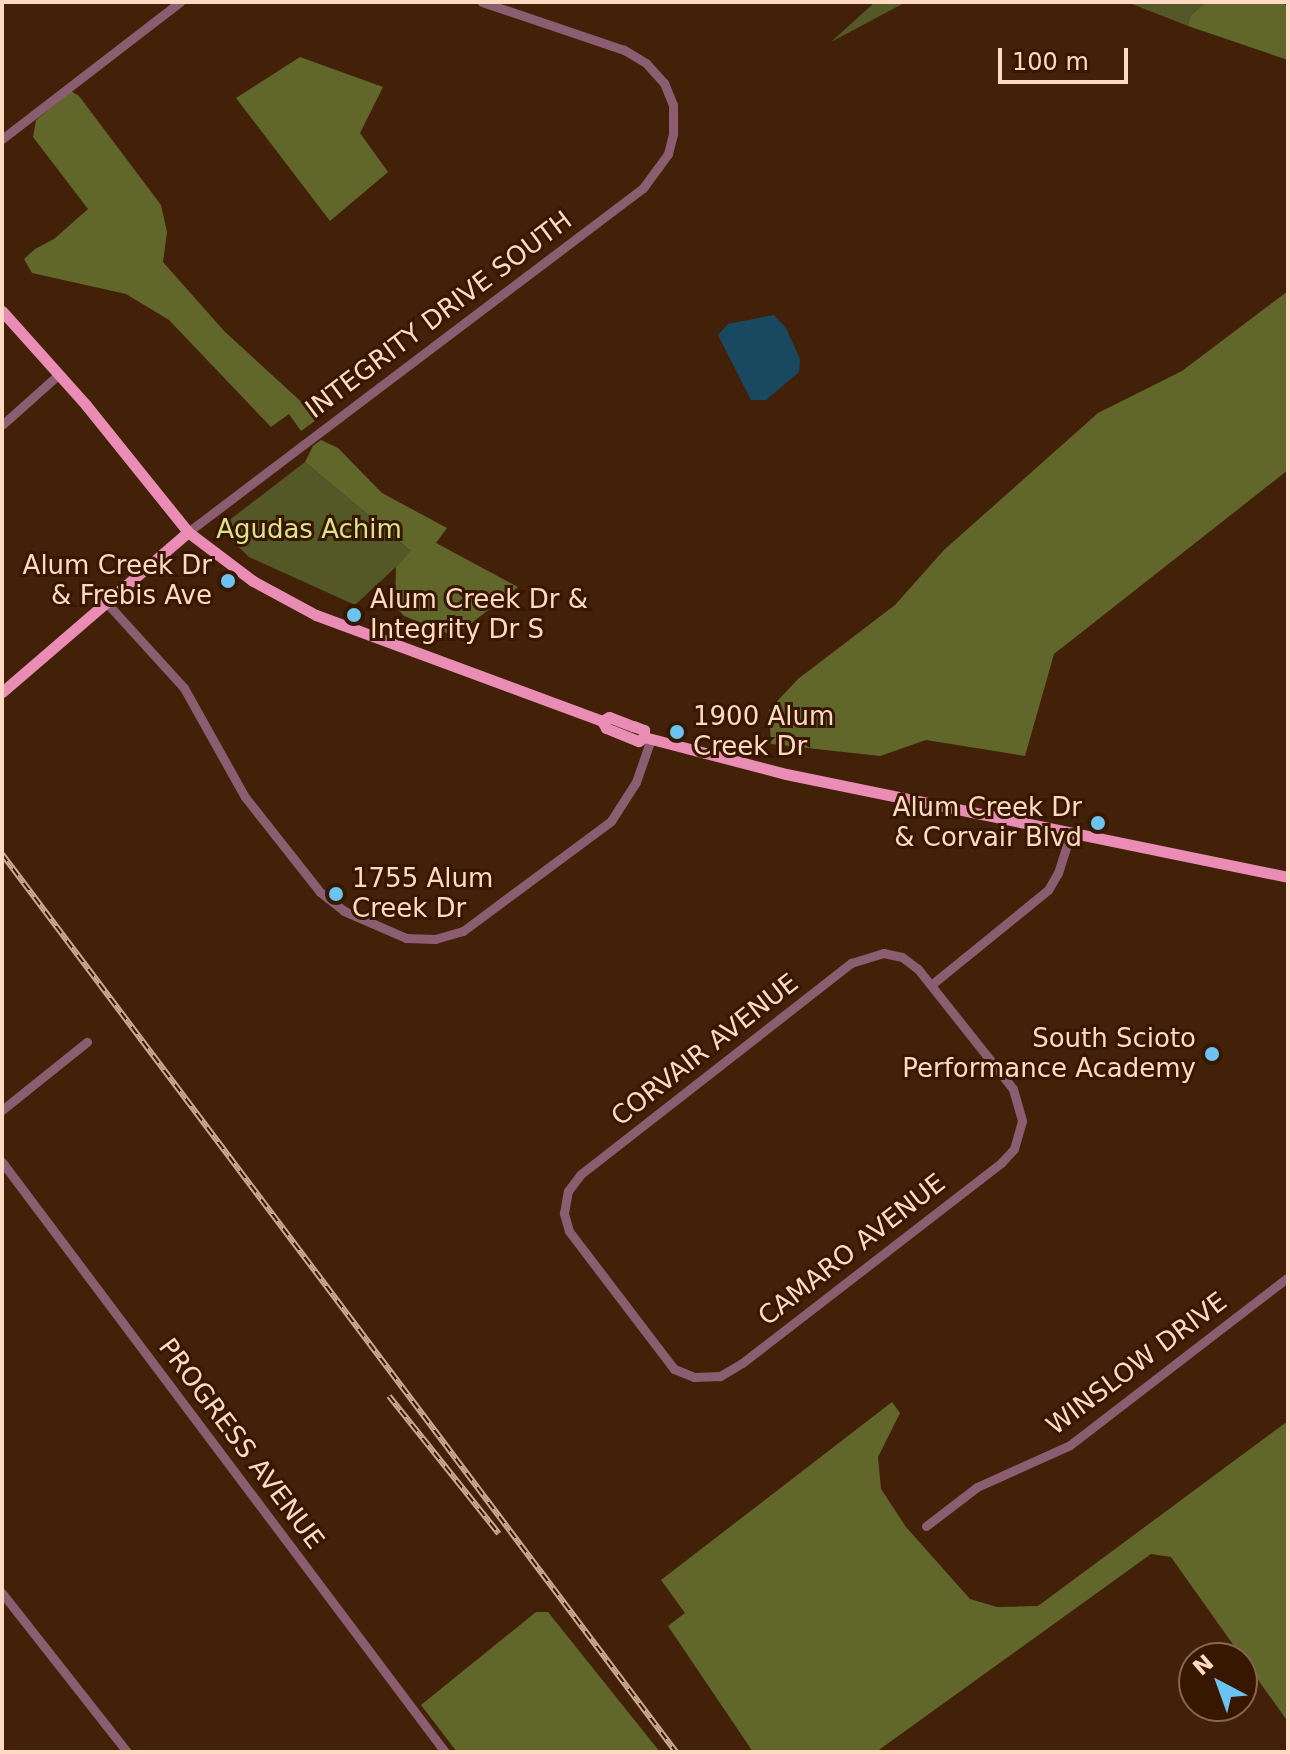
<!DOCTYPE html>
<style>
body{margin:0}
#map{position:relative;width:1290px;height:1754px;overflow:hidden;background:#432108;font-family:"DejaVu Sans",sans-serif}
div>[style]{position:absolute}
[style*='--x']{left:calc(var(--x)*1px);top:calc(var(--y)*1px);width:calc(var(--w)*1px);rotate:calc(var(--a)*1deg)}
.green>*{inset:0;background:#545826}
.forest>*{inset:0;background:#61662b}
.water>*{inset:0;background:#184961}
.minor>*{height:9px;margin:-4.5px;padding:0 4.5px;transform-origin:4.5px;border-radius:4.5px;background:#8a5d70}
.major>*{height:11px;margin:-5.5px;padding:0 5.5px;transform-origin:5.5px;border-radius:5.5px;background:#e98db5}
.rail>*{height:6px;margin-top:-3px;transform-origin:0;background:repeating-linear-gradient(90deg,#381700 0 9px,#cda891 0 18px);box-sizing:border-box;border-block:2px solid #cda891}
.dots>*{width:22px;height:22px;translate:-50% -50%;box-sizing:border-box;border:4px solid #381700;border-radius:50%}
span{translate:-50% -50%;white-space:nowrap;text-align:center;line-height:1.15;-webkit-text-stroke:6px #381700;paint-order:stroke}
.street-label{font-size:26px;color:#ffd9c2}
.park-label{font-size:26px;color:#dbe38b}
.poi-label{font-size:26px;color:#ffd9c2}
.right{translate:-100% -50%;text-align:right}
.left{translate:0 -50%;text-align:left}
.frame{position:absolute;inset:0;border:4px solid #ffd9c2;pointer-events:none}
.north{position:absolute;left:1178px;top:1642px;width:80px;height:80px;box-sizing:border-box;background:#381700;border:2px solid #88654e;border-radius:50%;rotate:319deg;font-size:22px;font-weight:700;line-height:32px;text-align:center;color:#ffd9c2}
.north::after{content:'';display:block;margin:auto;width:28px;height:36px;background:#6ac3f1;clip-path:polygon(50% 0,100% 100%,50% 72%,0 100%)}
.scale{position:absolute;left:998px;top:48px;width:130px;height:36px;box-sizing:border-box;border:4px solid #ffd9c2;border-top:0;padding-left:10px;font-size:24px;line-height:28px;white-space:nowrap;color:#ffd9c2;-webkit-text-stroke:6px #381700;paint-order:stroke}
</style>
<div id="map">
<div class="green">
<div style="clip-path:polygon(875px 2px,906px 2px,831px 42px)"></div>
<div style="clip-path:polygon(1127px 2px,1215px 2px,1204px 4px,1190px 16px,1188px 26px)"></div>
<div style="clip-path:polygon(305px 462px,412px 552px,355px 605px,249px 557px,219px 528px)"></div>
</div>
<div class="forest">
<div style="clip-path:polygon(1215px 2px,1282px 2px,1288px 7px,1288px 60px,1188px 26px,1190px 16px,1204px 4px)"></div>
<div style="clip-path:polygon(300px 57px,383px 87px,360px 133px,388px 172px,330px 221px,236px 98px)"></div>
<div style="clip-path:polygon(71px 91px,79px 96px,161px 205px,167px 232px,163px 262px,224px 331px,319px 418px,301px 431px,289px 414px,271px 427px,169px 320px,126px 294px,32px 273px,24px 259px,35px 249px,54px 239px,88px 209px,33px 137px,36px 120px)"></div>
<div style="clip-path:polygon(1288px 291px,1288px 470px,1054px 654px,1025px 756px,926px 740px,880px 756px,771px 744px,769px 710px,798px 679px,895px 605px,944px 550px,1098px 413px,1182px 371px)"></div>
<div style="clip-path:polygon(321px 440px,338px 448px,382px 493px,447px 528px,436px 543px,518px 587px,465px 628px,449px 634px,404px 616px,395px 606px,396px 567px,411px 551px,305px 462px,313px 446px)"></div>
<div style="clip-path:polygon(892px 1402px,900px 1413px,878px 1457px,881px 1489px,906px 1527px,970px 1599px,997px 1607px,1038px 1606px,1288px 1421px,1288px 1722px,1171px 1557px,1151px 1554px,876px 1752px,753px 1752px,668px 1626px,685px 1613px,661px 1580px)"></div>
<div style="clip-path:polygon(536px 1612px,548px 1612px,660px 1752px,457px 1752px,421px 1705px)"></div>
</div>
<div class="water">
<div style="clip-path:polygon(774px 315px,786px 328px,800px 359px,799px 372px,766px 400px,751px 400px,718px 335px,728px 324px)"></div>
</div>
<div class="minor">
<div style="--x:2;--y:139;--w:225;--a:-37.6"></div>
<div style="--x:2;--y:425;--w:76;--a:-41.8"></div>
<div style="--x:188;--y:532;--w:570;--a:-37.09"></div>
<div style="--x:643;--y:188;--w:42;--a:-53.7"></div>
<div style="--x:668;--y:154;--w:21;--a:-76"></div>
<div style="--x:673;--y:134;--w:29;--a:-90"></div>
<div style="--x:673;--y:105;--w:24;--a:-112"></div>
<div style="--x:664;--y:83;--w:27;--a:-132"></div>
<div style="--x:646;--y:63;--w:26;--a:-149"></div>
<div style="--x:624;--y:50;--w:150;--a:-161.3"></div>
<div style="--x:104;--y:600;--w:119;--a:47.7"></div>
<div style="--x:184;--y:688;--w:125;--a:60.8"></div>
<div style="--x:245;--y:797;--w:121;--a:51.7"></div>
<div style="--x:320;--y:892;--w:31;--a:38"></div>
<div style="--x:344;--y:911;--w:68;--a:23.5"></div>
<div style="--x:406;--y:938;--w:29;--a:2"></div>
<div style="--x:435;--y:939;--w:29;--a:-16"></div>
<div style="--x:463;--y:931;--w:184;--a:-36.6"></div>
<div style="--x:611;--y:821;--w:46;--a:-57.3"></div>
<div style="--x:636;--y:782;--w:46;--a:-70.8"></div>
<div style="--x:883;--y:953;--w:19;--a:12"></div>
<div style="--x:902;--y:957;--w:20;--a:37"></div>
<div style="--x:918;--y:969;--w:153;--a:51.6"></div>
<div style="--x:1013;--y:1089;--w:33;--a:74"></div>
<div style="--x:1022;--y:1121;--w:29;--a:106"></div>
<div style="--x:1014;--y:1149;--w:19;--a:133"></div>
<div style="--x:1001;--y:1163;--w:327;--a:142.3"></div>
<div style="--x:742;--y:1363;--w:26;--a:149"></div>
<div style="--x:720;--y:1376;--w:26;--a:178"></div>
<div style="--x:694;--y:1377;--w:22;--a:-158"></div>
<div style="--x:674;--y:1369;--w:173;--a:-127.3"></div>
<div style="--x:569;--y:1231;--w:19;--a:-106"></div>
<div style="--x:564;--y:1213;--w:22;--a:-80"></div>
<div style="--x:568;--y:1191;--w:21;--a:-53"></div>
<div style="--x:581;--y:1174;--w:343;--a:-38"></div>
<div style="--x:851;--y:963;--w:34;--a:-17"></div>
<div style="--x:931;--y:985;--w:151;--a:-39.1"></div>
<div style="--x:1048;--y:890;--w:20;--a:-60"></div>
<div style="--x:1058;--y:873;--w:43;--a:-72.4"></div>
<div style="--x:2;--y:1110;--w:109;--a:-38.7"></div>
<div style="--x:2;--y:1162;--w:738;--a:53.1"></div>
<div style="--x:926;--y:1526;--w:64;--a:-37.4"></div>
<div style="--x:977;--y:1487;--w:102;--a:-24.3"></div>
<div style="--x:1070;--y:1445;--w:275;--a:-37.6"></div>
<div style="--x:2;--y:1593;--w:202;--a:51.8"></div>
</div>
<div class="major">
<div style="--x:2;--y:311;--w:126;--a:48.2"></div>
<div style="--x:86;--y:405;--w:163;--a:51.2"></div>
<div style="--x:188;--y:532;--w:81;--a:37"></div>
<div style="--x:253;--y:581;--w:72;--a:28.4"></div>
<div style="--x:316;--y:615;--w:305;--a:20.3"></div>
<div style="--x:602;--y:721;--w:8;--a:60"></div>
<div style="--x:606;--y:728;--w:35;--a:22"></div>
<div style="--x:639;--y:741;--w:6;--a:-39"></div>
<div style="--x:644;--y:737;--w:147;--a:14.6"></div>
<div style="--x:786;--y:774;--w:512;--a:11.59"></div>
<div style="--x:2;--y:692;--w:245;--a:-40.7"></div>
<div style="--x:602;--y:721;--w:8;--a:-30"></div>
<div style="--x:609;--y:717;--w:26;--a:21"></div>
<div style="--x:633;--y:726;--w:12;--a:20"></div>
<div style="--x:644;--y:730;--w:7;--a:90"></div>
</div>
<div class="rail">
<div style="--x:2;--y:854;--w:1123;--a:53.11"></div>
<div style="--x:389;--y:1396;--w:176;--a:51.4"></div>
</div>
<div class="dots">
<div style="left:228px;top:581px;background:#6ac3f1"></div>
<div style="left:354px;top:615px;background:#6ac3f1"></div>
<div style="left:677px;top:732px;background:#6ac3f1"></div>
<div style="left:1098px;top:823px;background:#6ac3f1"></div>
<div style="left:336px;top:894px;background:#6ac3f1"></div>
<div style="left:1212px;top:1054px;background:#6ac3f1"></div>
</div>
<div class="street-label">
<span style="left:439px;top:315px;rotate:-37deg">INTEGRITY DRIVE SOUTH</span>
<span style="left:705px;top:1050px;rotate:-38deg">CORVAIR AVENUE</span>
<span style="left:852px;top:1250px;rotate:-38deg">CAMARO AVENUE</span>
<span style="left:1137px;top:1364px;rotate:-37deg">WINSLOW DRIVE</span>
<span style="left:241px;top:1444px;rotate:53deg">PROGRESS AVENUE</span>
</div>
<div class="park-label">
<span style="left:309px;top:530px">Agudas Achim</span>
</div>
<div class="poi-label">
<span class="right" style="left:212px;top:581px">Alum Creek Dr<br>&amp; Frebis Ave</span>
<span class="left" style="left:370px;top:615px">Alum Creek Dr &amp;<br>Integrity Dr S</span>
<span class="left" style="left:693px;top:732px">1900 Alum<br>Creek Dr</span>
<span class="right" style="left:1082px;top:823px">Alum Creek Dr<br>&amp; Corvair Blvd</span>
<span class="left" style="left:352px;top:894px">1755 Alum<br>Creek Dr</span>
<span class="right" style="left:1196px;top:1054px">South Scioto<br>Performance Academy</span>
</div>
<div class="frame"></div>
<div class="north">N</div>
<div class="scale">100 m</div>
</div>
